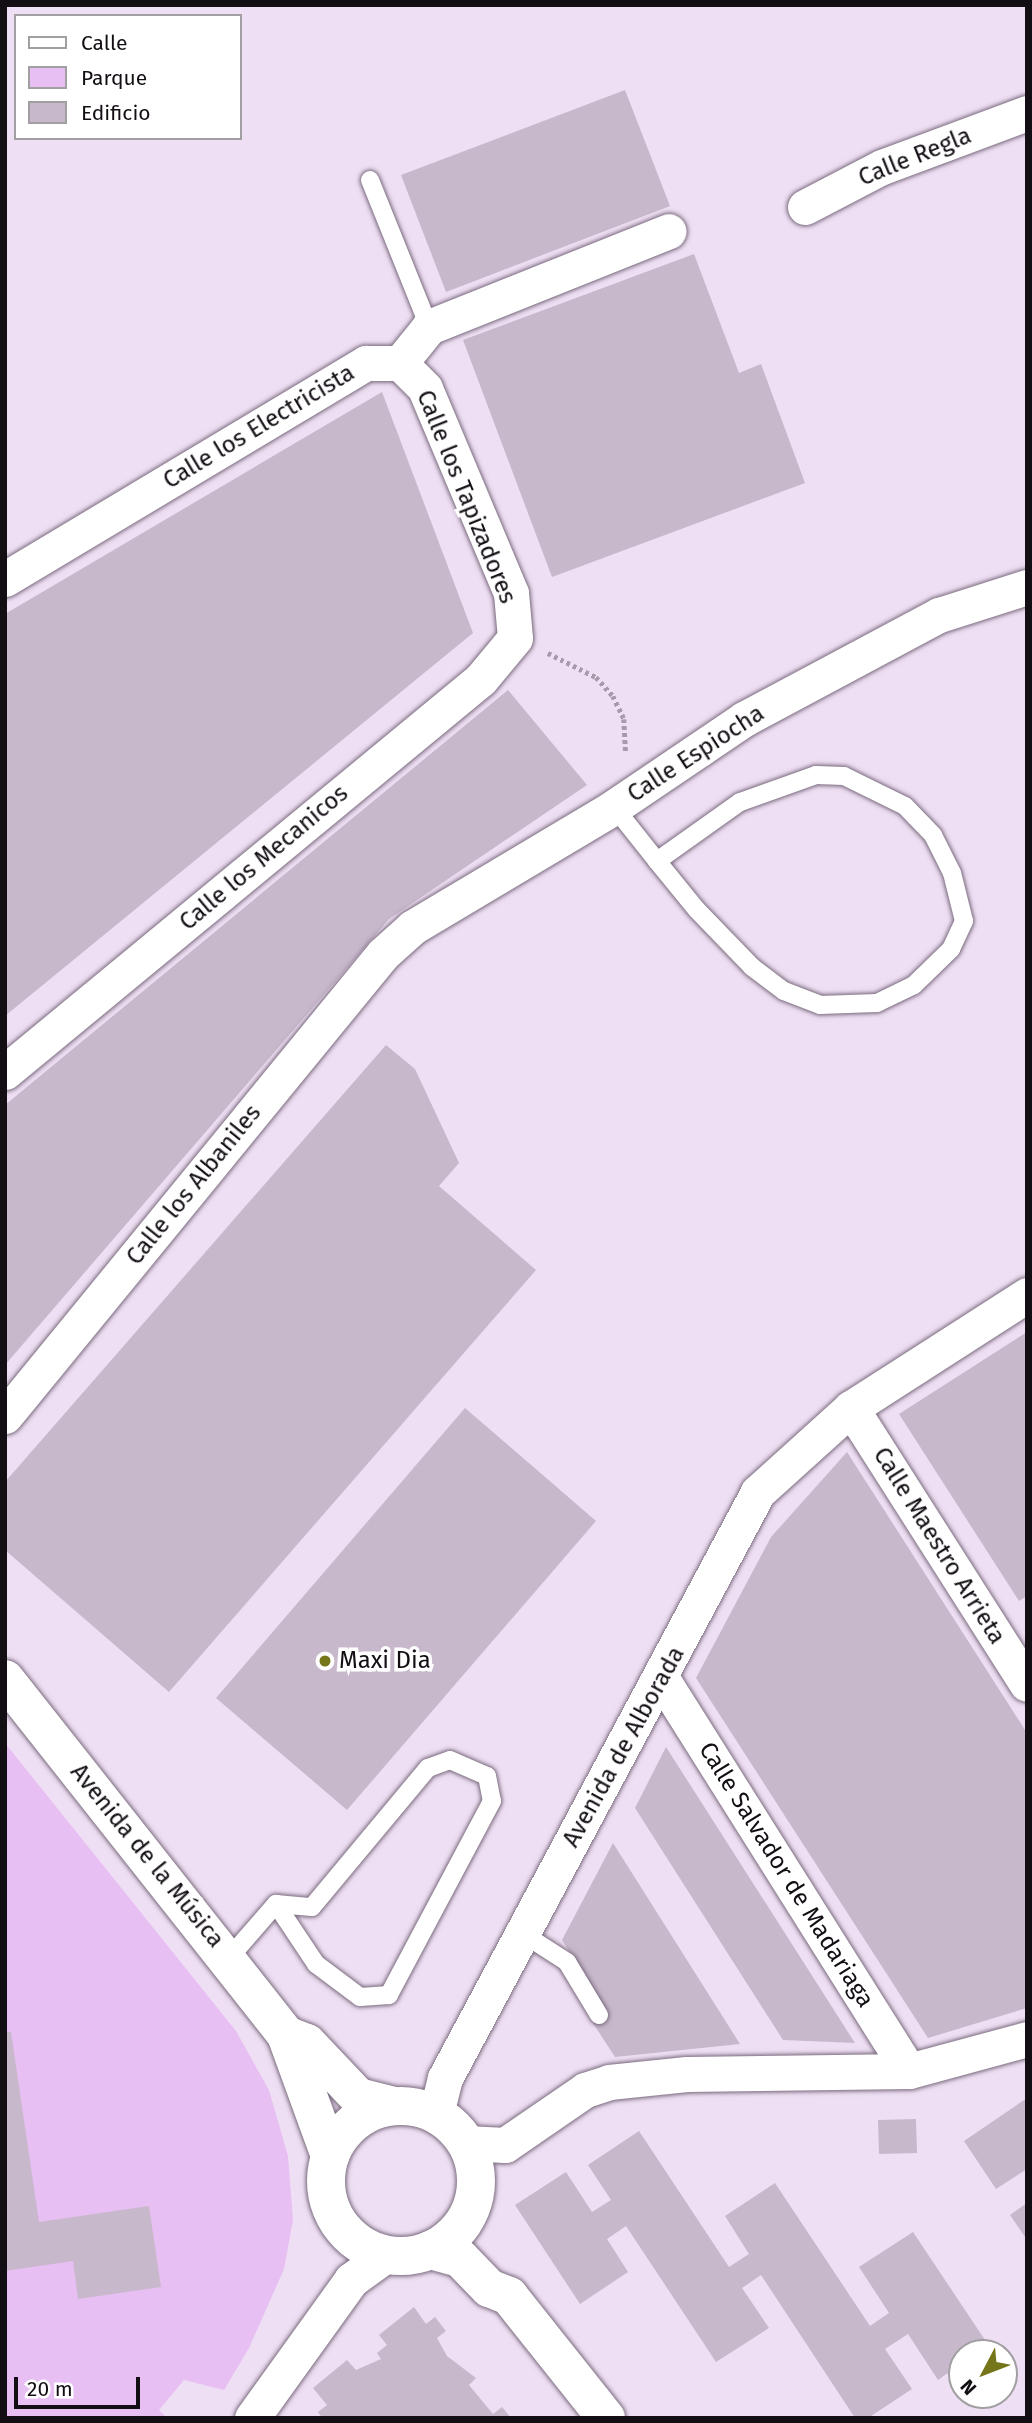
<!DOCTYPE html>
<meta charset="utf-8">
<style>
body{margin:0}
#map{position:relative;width:1032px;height:2423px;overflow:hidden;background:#efdff4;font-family:"Fira Sans",sans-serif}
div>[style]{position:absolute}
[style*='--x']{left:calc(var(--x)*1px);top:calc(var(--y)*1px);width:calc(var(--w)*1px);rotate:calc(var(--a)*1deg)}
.green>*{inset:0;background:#e7bff2}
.building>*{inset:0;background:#c8b8cc}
.path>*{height:4.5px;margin-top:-2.25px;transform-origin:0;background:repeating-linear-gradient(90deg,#a79aaa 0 3.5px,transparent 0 7px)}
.roads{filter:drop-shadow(0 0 2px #7a6b7e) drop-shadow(0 0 2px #7a6b7e)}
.service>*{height:18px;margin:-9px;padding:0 9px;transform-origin:9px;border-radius:9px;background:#fff}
.minor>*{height:35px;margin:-17.5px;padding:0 17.5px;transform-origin:17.5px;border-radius:17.5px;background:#fff}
.tertiary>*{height:38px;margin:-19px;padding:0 19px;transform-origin:19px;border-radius:19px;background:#fff}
.tertiary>.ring{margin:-19px;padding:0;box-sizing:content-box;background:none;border:38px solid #fff;border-radius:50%}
.dots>*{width:19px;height:19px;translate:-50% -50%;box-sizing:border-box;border:4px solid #fff;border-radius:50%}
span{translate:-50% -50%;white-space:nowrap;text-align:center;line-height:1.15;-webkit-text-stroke:7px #fff;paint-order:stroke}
.street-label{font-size:24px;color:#130e14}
.poi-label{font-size:24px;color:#130e14}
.left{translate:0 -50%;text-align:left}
.frame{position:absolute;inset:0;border:7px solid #130e14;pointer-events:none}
.legend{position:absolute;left:14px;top:14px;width:228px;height:126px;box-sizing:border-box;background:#fff;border:2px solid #a19fa1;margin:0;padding:9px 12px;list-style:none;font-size:21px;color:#130e14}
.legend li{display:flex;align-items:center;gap:14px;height:35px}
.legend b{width:35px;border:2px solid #a19fa1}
.north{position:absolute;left:948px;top:2339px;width:70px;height:70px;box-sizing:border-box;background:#fff;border:2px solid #a19fa1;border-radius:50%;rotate:228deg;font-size:19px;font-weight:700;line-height:28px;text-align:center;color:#130e14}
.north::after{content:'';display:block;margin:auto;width:24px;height:32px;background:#75751a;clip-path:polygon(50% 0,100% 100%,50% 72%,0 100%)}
.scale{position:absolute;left:14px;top:2377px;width:126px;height:32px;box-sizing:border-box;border:4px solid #130e14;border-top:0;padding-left:9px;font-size:21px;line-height:24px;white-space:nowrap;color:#130e14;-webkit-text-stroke:5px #fff;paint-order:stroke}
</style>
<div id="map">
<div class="green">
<div style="clip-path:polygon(5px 1743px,236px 2031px,269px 2090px,288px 2156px,293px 2220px,284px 2269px,249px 2348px,224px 2390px,184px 2380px,159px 2410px,167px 2418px,5px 2418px)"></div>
</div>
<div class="building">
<div style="clip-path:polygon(625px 90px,670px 206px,446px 292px,401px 175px)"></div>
<div style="clip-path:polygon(694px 254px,739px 373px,761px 364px,805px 483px,552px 577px,463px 340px)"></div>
<div style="clip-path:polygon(382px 392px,473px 633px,5px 1016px,5px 614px)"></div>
<div style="clip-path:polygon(508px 690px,587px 785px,389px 919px,5px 1365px,5px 1105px)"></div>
<div style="clip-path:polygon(386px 1045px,415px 1069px,459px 1163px,439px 1186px,536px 1270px,169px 1692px,5px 1550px,5px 1482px)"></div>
<div style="clip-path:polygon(1027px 1332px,1027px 1596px,1019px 1601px,899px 1414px)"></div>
<div style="clip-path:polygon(465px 1408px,596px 1521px,347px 1810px,216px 1698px)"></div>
<div style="clip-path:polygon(847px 1452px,1027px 1733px,1027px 2008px,928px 2038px,696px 1678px,771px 1537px)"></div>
<div style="clip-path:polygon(666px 1747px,855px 2043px,783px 2040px,635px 1808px)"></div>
<div style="clip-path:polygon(613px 1843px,740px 2044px,615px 2057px,591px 2020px,606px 2010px,562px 1940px)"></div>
<div style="clip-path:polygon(5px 2032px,11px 2032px,39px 2222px,149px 2206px,161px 2287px,78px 2299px,73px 2261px,5px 2271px)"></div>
<div style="clip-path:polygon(1027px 2098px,1027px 2169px,996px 2189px,964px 2141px)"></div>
<div style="clip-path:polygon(916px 2119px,917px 2153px,879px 2154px,878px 2120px)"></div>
<div style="clip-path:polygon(639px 2131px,729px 2267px,749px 2254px,725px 2216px,775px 2183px,870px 2326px,889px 2313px,859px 2267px,913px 2232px,989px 2346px,962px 2353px,962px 2363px,938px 2380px,908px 2334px,885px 2349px,912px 2389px,868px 2418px,855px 2418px,761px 2275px,742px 2288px,769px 2328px,716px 2362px,626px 2226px,607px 2239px,628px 2272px,580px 2304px,515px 2205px,566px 2172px,592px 2212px,611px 2200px,588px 2165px)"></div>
<div style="clip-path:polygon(1027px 2203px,1027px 2240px,1010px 2215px)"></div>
<div style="clip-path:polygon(414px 2307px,426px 2324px,435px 2317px,446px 2331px,437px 2338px,447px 2356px,476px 2378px,469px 2385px,493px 2414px,502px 2407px,511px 2418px,322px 2418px,318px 2412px,327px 2405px,313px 2388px,347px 2360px,356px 2370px,381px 2359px,377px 2353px,387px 2345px,379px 2335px)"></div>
</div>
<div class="path">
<div style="--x:548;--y:653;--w:54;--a:26.6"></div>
<div style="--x:596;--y:677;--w:25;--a:48"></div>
<div style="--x:613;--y:696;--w:25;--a:64"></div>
<div style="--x:624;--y:719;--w:33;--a:87"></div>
</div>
<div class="roads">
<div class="service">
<div style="--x:370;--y:180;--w:158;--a:68.1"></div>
<div style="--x:614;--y:807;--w:69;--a:51.5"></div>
<div style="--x:657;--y:861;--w:63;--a:50.8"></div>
<div style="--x:697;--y:910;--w:79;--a:46"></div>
<div style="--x:752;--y:967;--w:40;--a:37"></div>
<div style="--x:784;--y:991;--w:39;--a:21"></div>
<div style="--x:820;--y:1005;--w:57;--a:-2"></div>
<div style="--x:877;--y:1003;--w:41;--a:-25.9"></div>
<div style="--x:914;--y:985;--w:52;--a:-44.2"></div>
<div style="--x:951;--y:949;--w:31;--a:-65"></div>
<div style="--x:964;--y:921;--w:49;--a:-104"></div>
<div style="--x:952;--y:873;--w:42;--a:-116.6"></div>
<div style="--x:933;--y:835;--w:40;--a:-134"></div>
<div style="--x:905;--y:806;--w:68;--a:-153.8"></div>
<div style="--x:844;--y:776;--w:28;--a:-178"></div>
<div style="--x:816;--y:775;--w:81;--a:160.4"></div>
<div style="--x:740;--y:802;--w:102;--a:144.6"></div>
<div style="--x:450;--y:1760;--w:40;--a:23.4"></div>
<div style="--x:487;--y:1776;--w:25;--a:79"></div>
<div style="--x:492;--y:1801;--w:220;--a:118"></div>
<div style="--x:389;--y:1995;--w:29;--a:176"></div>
<div style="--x:360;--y:1997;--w:55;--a:-143.1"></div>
<div style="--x:316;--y:1964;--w:72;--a:-123.7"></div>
<div style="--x:276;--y:1904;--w:36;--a:5"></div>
<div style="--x:312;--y:1907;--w:181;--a:-50.2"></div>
<div style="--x:428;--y:1768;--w:23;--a:-20"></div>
<div style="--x:522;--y:1933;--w:54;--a:32.8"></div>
<div style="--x:567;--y:1962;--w:62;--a:58.9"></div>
<div style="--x:229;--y:1958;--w:72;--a:-49"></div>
</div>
<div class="minor">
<div style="--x:805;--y:207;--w:87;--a:-27.5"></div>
<div style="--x:882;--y:167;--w:155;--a:-20.4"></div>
<div style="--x:400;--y:363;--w:46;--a:-51.1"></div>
<div style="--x:429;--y:327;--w:258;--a:-21.8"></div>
<div style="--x:5;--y:579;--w:421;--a:-30.9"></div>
<div style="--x:366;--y:363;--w:34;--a:0"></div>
<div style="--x:5;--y:1072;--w:617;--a:-39.54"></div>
<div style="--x:481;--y:679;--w:53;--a:-50.3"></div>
<div style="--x:515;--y:638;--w:45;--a:-95.1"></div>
<div style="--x:511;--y:593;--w:222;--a:-112.8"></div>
<div style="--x:425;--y:388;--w:35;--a:-135"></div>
<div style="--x:851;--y:1408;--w:327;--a:57.5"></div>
<div style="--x:5;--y:1416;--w:597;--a:-50.71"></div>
<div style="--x:383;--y:954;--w:40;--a:-42"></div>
<div style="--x:413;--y:927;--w:234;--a:-30.8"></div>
<div style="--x:614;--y:807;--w:157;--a:-34.1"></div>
<div style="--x:744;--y:719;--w:221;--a:-28.1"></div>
<div style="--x:939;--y:615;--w:92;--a:-17.7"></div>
<div style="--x:662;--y:1679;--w:463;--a:57.8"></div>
<div style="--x:436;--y:2114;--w:37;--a:-76"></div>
<div style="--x:445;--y:2078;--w:664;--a:-61.89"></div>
<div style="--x:758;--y:1492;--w:125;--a:-42.1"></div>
<div style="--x:851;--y:1408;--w:209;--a:-32.7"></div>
<div style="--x:466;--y:2143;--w:39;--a:3"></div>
<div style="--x:505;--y:2145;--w:97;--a:-34.5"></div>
<div style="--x:585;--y:2090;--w:25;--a:-18"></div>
<div style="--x:609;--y:2082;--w:78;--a:-5.9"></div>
<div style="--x:687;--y:2074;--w:222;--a:-0.8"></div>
<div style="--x:909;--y:2071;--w:122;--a:-15.2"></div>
<div style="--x:252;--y:2418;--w:170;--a:-54.3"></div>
<div style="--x:351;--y:2280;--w:44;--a:-35.8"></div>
</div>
<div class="tertiary">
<div style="--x:5;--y:1679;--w:454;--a:51.7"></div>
<div style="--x:286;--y:2035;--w:129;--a:70"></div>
<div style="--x:286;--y:2035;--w:22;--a:21"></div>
<div style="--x:307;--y:2043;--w:74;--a:46.6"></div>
<div style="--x:358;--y:2097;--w:37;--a:14"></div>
<div class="ring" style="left:326px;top:2106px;width:112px;height:112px"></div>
<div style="--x:430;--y:2250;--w:31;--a:15"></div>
<div style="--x:460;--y:2258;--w:42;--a:46"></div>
<div style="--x:489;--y:2288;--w:22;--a:22"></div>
<div style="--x:509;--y:2296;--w:156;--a:51.5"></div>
</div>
</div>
<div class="dots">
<div style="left:325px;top:1661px;background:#75751a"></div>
</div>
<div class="street-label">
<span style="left:915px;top:157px;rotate:-22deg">Calle Regla</span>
<span style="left:259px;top:427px;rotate:-31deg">Calle los Electricista</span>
<span style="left:466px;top:497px;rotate:68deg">Calle los Tapizadores</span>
<span style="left:696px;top:754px;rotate:-33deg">Calle Espiocha</span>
<span style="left:264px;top:858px;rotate:-40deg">Calle los Mecanicos</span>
<span style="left:194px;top:1185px;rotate:-51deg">Calle los Albaniles</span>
<span style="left:939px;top:1546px;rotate:58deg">Calle Maestro Arrieta</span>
<span style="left:624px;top:1747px;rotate:-61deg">Avenida de Alborada</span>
<span style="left:147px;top:1856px;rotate:51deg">Avenida de la Música</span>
<span style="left:786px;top:1875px;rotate:58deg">Calle Salvador de Madariaga</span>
</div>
<div class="poi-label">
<span class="left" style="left:339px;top:1661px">Maxi Dia</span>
</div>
<div class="frame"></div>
<ul class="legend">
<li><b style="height:9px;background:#fff"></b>Calle</li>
<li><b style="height:19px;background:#e7bff2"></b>Parque</li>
<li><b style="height:19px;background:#c8b8cc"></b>Edificio</li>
</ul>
<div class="north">N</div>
<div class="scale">20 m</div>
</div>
